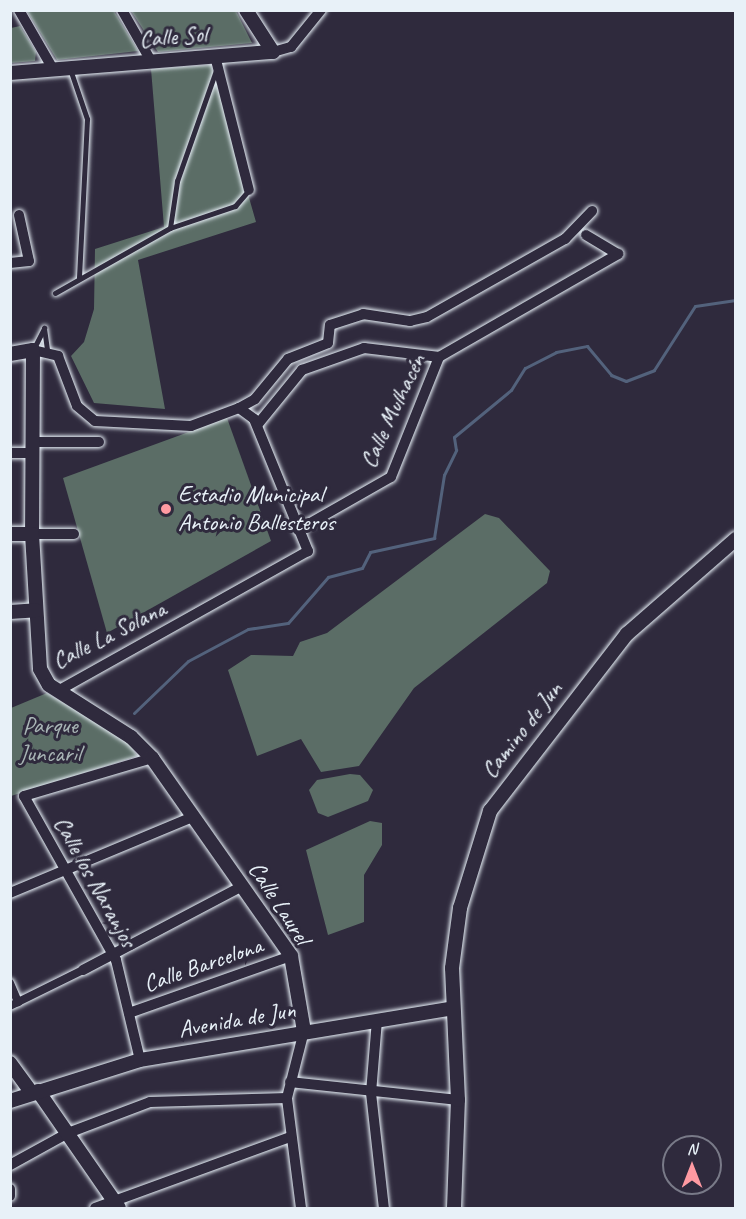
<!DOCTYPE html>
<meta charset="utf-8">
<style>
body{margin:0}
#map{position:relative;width:746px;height:1219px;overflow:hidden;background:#2f2a3d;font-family:Caveat,sans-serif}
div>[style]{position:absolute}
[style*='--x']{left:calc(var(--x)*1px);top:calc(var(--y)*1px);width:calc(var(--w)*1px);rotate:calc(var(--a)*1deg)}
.green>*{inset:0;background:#5b6d66}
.stream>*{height:3px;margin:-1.5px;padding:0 1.5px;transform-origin:1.5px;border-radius:1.5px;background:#53627c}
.roads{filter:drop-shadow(0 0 2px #e8f1f8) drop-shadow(0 0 2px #e8f1f8)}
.service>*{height:5px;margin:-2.5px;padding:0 2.5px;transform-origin:2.5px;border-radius:2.5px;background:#2f2a3d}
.pedestrian>*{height:8px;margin:-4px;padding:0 4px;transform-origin:4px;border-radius:4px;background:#2f2a3d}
.minor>*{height:10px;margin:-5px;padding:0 5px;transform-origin:5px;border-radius:5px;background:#2f2a3d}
.tertiary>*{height:14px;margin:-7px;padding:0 7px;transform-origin:7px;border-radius:7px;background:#2f2a3d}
.dots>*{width:16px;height:16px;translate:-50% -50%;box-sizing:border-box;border:3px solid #2f2a3d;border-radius:50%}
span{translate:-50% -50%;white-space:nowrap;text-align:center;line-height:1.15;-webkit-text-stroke:6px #2f2a3d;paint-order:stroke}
.street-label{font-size:24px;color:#e8f1f8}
.poi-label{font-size:24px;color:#e8f1f8}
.left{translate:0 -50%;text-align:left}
.park-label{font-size:24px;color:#a9b6b6}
.frame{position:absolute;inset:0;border:12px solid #e8f1f8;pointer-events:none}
.north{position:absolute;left:662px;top:1135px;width:60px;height:60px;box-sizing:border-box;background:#2f2a3d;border:2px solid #797a88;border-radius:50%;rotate:0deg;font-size:16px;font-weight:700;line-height:24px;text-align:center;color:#e8f1f8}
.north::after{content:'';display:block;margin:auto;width:21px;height:27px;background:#ff9aa2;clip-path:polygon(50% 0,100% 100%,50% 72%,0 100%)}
</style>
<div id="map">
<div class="green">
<div style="clip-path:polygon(27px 11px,114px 11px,138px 51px,57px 60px)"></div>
<div style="clip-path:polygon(131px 11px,236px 11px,252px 43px,158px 52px)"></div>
<div style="clip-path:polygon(20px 26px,36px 52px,35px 61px,11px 63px,11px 28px)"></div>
<div style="clip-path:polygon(211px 65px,256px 222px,138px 260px,165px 409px,94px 403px,71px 356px,84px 342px,94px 309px,95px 249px,164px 227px,151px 69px)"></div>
<div style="clip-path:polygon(227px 418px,271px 541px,107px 633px,63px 478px)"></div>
<div style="clip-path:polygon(485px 514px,499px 518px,550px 571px,547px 583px,414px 688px,359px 766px,321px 772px,301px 739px,257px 756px,228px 670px,251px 655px,293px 656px,300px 642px,327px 633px)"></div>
<div style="clip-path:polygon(47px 693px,128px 742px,137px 756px,11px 796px,11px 708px)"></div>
<div style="clip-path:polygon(350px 774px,360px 775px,373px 790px,368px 801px,328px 817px,318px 813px,309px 790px,317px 780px)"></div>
<div style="clip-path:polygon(370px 821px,382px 823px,382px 845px,364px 875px,364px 922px,328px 935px,306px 850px)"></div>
</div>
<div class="stream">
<div style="--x:134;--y:713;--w:75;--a:-43.9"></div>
<div style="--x:188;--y:661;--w:68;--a:-28.1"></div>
<div style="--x:248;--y:629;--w:40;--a:-8.5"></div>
<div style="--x:288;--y:623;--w:61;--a:-49"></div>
<div style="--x:328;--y:577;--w:35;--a:-15"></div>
<div style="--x:362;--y:568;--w:18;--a:-63"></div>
<div style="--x:370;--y:552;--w:66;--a:-12.3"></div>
<div style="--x:434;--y:538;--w:64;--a:-81"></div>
<div style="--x:444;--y:475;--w:28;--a:-64"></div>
<div style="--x:456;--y:450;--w:13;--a:-99"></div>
<div style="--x:454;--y:437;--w:74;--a:-39.5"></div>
<div style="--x:511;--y:390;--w:26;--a:-58"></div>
<div style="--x:525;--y:368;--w:35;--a:-27"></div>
<div style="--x:556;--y:352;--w:32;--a:-11"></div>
<div style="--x:587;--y:346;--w:38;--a:50"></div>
<div style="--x:611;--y:375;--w:16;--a:22"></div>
<div style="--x:626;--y:381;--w:30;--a:-21"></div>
<div style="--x:654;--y:370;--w:76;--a:-57.4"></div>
<div style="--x:695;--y:306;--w:41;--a:-8.3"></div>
</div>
<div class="roads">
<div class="service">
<div style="--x:70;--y:69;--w:53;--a:71.2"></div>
<div style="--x:87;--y:119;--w:159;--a:92.9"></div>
<div style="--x:170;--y:228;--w:69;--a:-18.7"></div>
<div style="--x:235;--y:206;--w:21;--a:-49"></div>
<div style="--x:55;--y:293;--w:132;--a:-29.5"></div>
<div style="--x:170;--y:228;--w:48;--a:-81.5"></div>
<div style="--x:177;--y:181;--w:118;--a:-70.6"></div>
<div style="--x:33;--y:350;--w:25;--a:-63"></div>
<div style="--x:44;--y:328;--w:22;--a:82"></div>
</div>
<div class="pedestrian">
<div style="--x:10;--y:983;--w:21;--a:67"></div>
<div style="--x:10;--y:1006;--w:81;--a:-26.3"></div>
</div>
<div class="minor">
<div style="--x:19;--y:10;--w:68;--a:60"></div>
<div style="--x:122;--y:10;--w:59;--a:60.4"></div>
<div style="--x:273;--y:52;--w:19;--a:-16"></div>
<div style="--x:291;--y:47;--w:48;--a:-51"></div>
<div style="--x:215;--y:56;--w:138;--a:75.8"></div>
<div style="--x:586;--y:235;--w:37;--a:31"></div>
<div style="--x:10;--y:263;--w:19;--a:-6"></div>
<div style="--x:29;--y:261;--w:47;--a:-102.3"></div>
<div style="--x:33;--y:350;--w:26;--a:13"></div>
<div style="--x:58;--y:356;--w:53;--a:69.2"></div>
<div style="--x:77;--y:406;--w:23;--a:40"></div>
<div style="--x:95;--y:421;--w:96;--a:3"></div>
<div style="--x:191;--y:426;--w:51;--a:-20.6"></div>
<div style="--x:239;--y:408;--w:19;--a:36"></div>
<div style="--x:254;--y:419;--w:143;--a:67.8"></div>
<div style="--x:308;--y:551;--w:287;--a:150.8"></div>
<div style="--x:239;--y:408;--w:18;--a:-29"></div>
<div style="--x:255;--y:399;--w:52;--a:-50.5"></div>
<div style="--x:288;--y:359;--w:43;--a:-21.8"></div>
<div style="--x:328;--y:343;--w:18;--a:-84"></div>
<div style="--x:330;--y:325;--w:35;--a:-18"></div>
<div style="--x:363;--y:314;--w:48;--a:8.5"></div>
<div style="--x:410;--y:321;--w:17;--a:-13"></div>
<div style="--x:427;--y:317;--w:159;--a:-29.5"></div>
<div style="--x:565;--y:239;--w:39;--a:-46"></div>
<div style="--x:258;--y:424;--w:70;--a:-50.8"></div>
<div style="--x:302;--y:370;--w:66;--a:-19.5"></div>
<div style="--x:364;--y:348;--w:76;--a:6.8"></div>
<div style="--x:32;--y:442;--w:67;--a:0"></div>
<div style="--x:10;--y:453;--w:22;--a:0"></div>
<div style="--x:298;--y:530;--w:107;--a:-29.7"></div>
<div style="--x:391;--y:477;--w:129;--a:-68.2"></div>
<div style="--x:439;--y:357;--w:207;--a:-29.9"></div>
<div style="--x:32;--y:534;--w:42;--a:0"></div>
<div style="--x:10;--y:893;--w:198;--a:-22.6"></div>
<div style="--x:83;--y:970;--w:180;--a:-27.8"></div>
<div style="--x:129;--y:1013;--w:172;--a:-19.4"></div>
<div style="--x:377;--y:1020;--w:73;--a:94.7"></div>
<div style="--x:371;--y:1093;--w:116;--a:83.6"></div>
<div style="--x:140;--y:1060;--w:103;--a:-103.5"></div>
<div style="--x:116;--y:960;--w:188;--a:-119.3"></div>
<div style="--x:24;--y:796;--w:134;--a:-16.5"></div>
<div style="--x:290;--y:1082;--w:169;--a:6.1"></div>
<div style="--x:10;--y:1165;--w:66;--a:-28.9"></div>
<div style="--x:68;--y:1133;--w:88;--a:-20.7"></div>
<div style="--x:150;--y:1102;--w:137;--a:-1.7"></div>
<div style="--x:10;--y:1189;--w:7;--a:90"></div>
<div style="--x:95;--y:1208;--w:208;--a:-20"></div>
<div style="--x:301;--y:1208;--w:111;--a:-97.3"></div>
<div style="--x:287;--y:1098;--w:69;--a:-75.8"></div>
</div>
<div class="tertiary">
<div style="--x:10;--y:73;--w:264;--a:-4.6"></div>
<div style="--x:273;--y:52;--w:50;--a:-122.7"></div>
<div style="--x:10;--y:354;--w:23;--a:-10"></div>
<div style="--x:33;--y:350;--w:184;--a:90.3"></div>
<div style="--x:32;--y:534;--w:135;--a:86.6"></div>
<div style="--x:40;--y:669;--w:18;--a:61"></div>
<div style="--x:49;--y:685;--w:97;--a:32.4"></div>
<div style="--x:131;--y:737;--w:30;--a:45"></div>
<div style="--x:152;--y:758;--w:242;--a:54.9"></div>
<div style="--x:291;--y:956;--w:76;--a:80.2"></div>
<div style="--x:10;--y:534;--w:22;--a:0"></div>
<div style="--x:10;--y:612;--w:26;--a:-4"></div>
<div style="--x:10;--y:1063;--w:37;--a:54"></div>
<div style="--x:38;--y:1091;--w:142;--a:55.3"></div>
<div style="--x:10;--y:1101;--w:136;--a:-17.5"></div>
<div style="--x:140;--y:1060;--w:317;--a:-9.4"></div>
<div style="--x:454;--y:1208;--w:108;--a:-87.9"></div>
<div style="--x:458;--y:1100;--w:132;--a:-92.6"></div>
<div style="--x:452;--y:968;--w:61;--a:-82.4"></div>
<div style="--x:460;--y:908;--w:102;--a:-72.8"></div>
<div style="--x:490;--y:811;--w:224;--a:-52.3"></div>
<div style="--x:627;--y:634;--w:145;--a:-41.1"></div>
</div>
</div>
<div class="dots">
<div style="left:166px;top:509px;background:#ff9aa2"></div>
</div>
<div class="street-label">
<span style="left:173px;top:37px;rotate:-5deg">Calle Sol</span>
<span style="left:393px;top:411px;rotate:-65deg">Calle Mulhacén</span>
<span style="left:109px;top:635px;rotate:-27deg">Calle La Solana</span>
<span style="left:522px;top:730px;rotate:-52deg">Camino de Jun</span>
<span style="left:95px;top:882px;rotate:61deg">Calle los Naranjos</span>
<span style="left:279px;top:903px;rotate:57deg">Calle Laurel</span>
<span style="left:203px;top:965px;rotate:-19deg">Calle Barcelona</span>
<span style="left:237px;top:1020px;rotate:-10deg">Avenida de Jun</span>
</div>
<div class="poi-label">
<span class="left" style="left:178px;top:509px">Estadio Municipal<br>Antonio Ballesteros</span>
</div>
<div class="park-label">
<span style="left:50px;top:740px">Parque<br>Juncaril</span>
</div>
<div class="frame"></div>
<div class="north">N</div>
</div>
